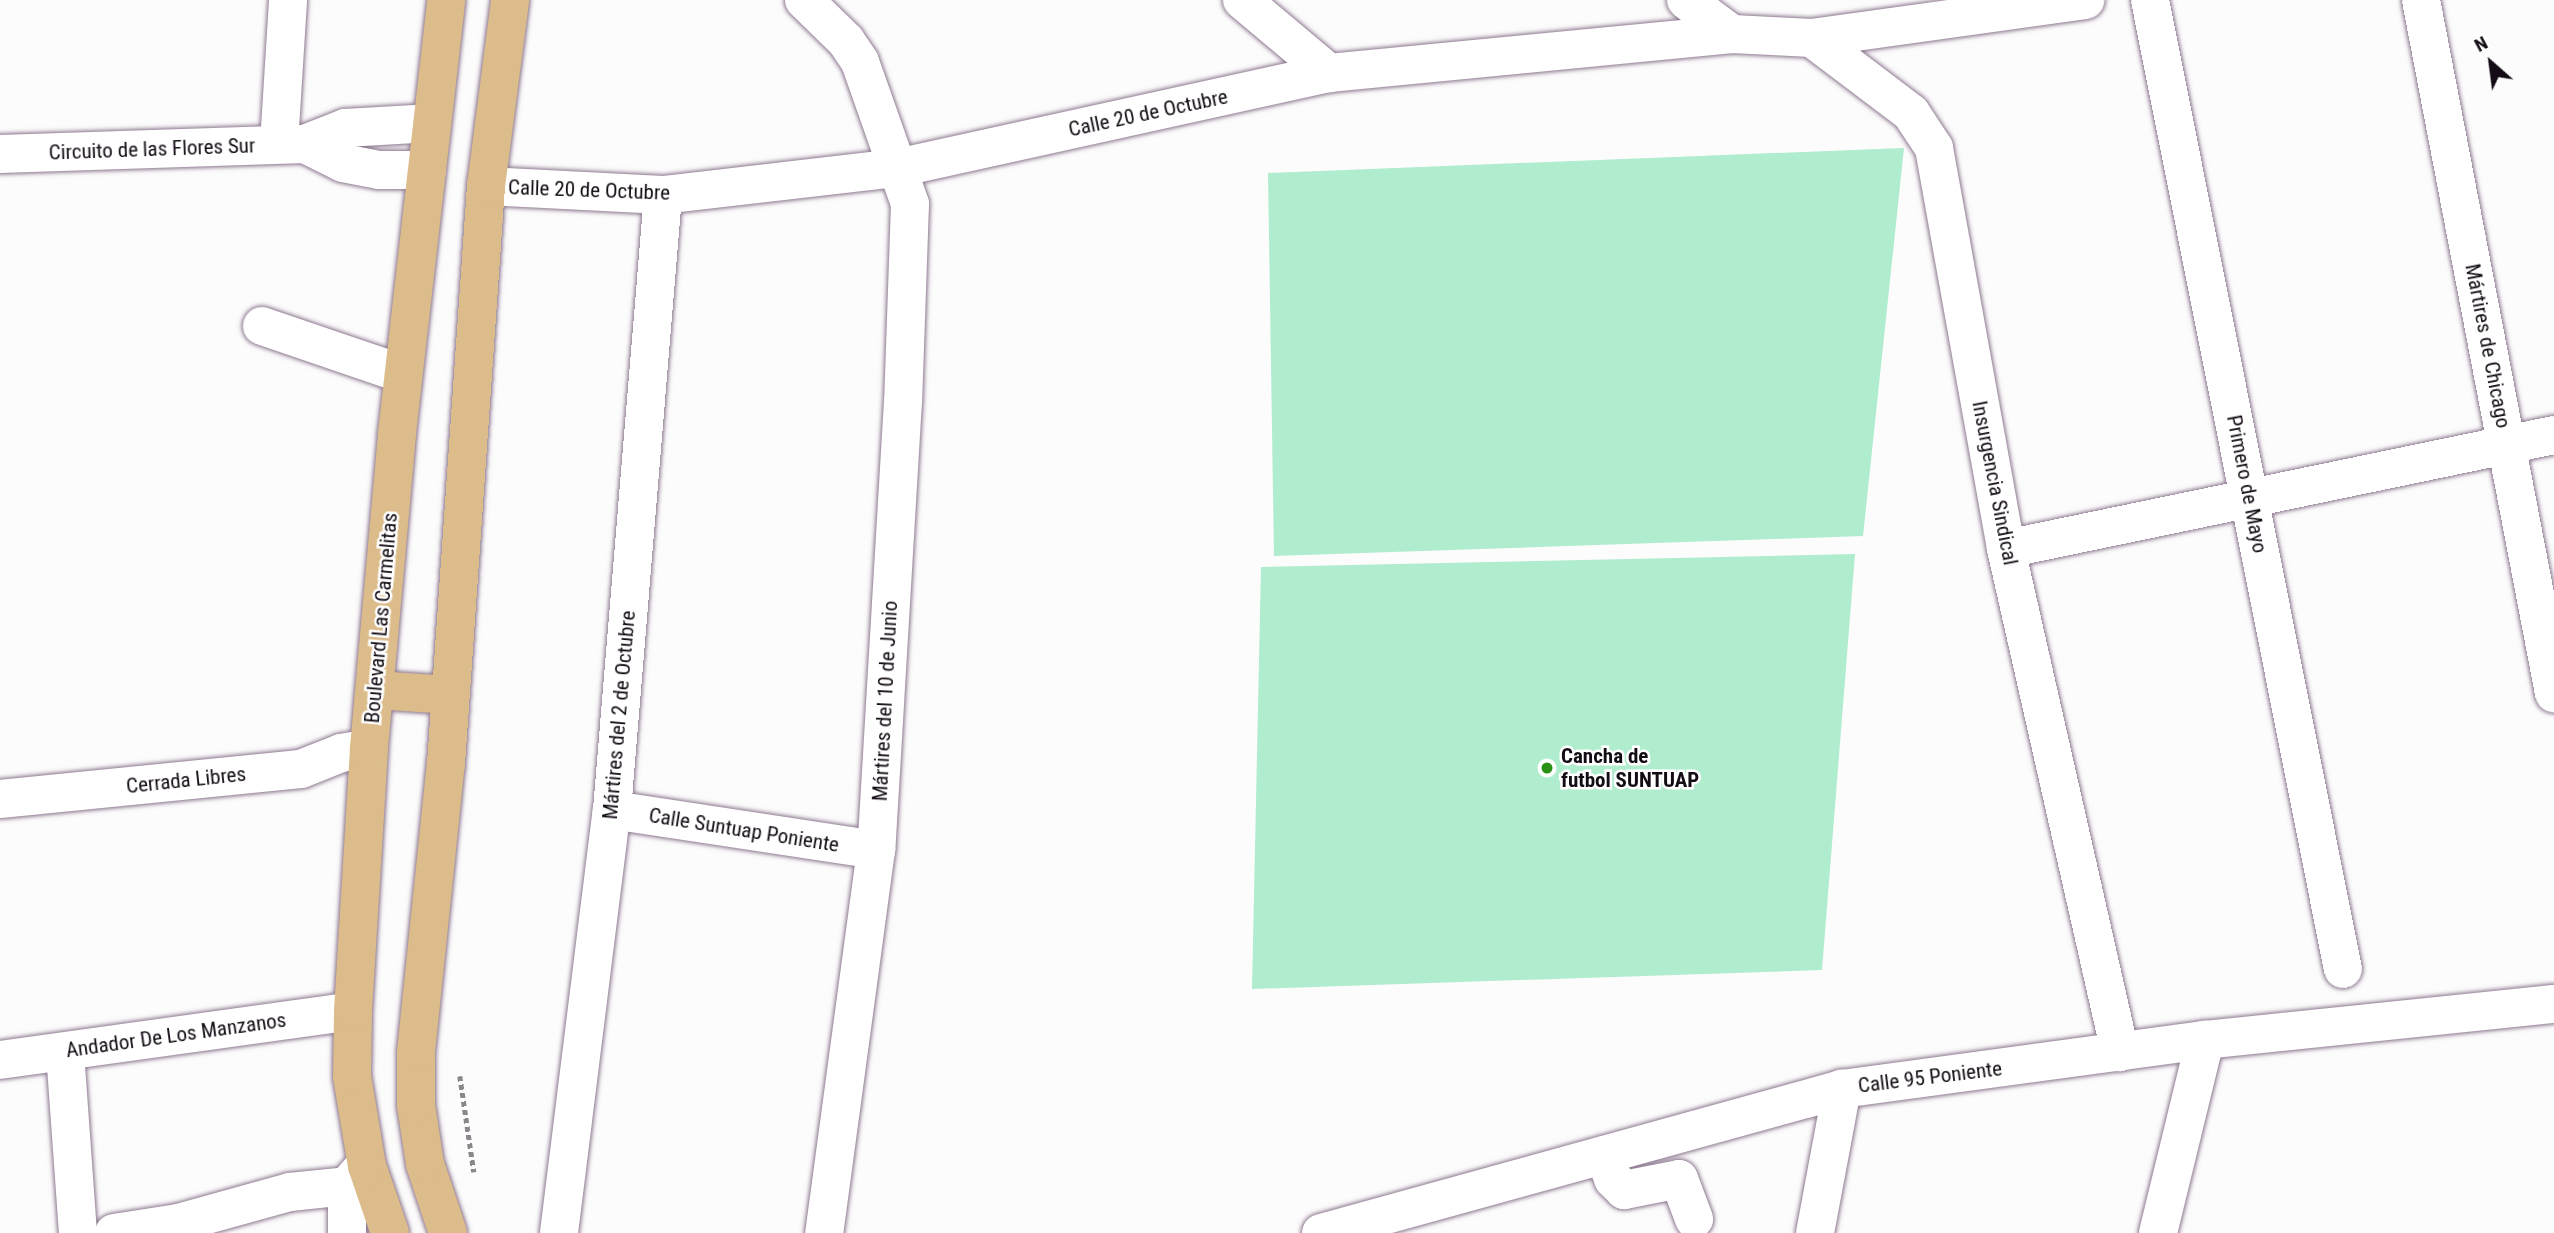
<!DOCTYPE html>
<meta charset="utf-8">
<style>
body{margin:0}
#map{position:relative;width:2554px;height:1233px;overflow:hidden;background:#fcfcfc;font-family:"Roboto Condensed",sans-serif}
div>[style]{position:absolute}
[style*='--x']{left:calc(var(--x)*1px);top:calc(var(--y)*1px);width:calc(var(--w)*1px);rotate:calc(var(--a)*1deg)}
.green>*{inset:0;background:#b0ecce}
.path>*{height:4.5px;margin-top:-2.25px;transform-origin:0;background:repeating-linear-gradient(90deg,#8a868b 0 5px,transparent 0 8.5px)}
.roads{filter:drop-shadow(0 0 2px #8e7991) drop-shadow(0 0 2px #8e7991)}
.minor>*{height:38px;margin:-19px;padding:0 19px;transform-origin:19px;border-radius:19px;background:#fff}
.major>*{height:38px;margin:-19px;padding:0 19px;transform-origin:19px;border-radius:19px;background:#dcbc8b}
.dots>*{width:19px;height:19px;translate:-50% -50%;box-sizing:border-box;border:4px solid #fff;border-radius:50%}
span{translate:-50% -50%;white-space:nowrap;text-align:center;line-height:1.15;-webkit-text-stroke:5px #fff;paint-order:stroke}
.street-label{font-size:21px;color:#140c15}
.poi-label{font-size:21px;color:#140c15;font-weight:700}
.left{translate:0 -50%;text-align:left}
.north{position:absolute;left:2456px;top:28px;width:70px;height:70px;-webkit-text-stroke:5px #fff;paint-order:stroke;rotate:332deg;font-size:19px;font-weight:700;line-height:28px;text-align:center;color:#140c15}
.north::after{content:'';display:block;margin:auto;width:24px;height:32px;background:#140c15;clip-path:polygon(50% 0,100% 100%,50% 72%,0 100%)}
</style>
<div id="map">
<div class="green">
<div style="clip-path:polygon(1904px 148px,1863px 536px,1274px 556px,1268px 173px)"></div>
<div style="clip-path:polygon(1855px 554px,1822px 970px,1252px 989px,1261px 567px)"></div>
</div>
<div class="path">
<div style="--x:460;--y:1076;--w:97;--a:81.7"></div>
</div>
<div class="roads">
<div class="minor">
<div style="--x:804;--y:0;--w:59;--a:44.3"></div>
<div style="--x:846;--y:41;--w:25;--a:56"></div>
<div style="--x:860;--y:62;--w:151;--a:70.6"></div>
<div style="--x:910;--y:204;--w:197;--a:92"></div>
<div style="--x:903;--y:401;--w:450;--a:93.4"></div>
<div style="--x:876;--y:850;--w:387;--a:97.7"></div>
<div style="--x:1242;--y:0;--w:114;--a:40"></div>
<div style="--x:1686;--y:0;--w:57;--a:36.5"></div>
<div style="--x:2150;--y:0;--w:988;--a:78.74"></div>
<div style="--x:2421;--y:0;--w:706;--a:79.14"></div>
<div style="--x:1812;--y:38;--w:124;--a:37.1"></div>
<div style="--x:1911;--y:113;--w:42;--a:56.7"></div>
<div style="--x:1934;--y:148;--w:407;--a:79.8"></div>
<div style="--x:2006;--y:549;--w:516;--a:77.23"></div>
<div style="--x:279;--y:144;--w:144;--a:-86.4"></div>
<div style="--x:305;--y:144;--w:42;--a:26.6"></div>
<div style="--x:343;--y:163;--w:37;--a:11"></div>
<div style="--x:379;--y:170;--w:48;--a:0"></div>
<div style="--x:0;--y:154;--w:305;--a:-1.9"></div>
<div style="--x:305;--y:144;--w:43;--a:-21.8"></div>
<div style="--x:345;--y:128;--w:87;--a:-3.3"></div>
<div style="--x:486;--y:186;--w:177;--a:2.9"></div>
<div style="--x:663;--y:195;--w:236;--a:-6.6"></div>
<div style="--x:897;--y:168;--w:442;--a:-12.4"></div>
<div style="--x:1329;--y:73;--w:405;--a:-5.5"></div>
<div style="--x:1732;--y:34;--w:80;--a:2.9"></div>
<div style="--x:1812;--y:38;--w:276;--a:-7.9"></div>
<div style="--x:262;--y:326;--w:149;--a:18.8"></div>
<div style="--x:2006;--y:549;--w:560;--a:-11.75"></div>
<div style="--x:0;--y:799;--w:302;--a:-5.7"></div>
<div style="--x:301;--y:769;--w:43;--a:-21.8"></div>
<div style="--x:341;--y:753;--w:28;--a:-10"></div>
<div style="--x:612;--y:810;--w:267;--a:8.6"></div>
<div style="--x:65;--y:1052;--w:181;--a:85.9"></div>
<div style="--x:0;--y:1060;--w:356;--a:-7.9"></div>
<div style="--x:1604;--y:1155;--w:26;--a:69"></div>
<div style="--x:1613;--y:1179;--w:16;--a:45"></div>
<div style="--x:1624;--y:1190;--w:56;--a:-11.3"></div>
<div style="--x:1679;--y:1179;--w:43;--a:69.4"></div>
<div style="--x:114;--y:1233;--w:65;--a:-8.9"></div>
<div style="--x:178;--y:1223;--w:116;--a:-15.5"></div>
<div style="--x:290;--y:1192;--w:57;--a:-6"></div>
<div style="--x:347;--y:1233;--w:47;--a:-90"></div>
<div style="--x:347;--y:1186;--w:23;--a:-49"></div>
<div style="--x:559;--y:1233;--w:426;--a:-82.9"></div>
<div style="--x:612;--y:810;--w:617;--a:-85.26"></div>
<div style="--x:1321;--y:1233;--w:541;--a:-15.45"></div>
<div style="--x:1842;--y:1089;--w:366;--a:-7.7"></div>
<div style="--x:2205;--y:1040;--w:351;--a:-5.9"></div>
<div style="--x:1815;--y:1233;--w:147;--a:-79.4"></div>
<div style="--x:2158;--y:1233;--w:199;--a:-76.3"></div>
</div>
<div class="major">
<div style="--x:375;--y:690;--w:75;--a:3.8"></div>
<div style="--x:390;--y:1233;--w:71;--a:-108.9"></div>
<div style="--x:367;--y:1166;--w:91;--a:-99.5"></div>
<div style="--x:352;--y:1076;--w:65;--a:-89.1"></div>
<div style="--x:353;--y:1011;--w:263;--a:-86.5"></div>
<div style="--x:369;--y:748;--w:316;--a:-84.9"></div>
<div style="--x:397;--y:433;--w:436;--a:-83.5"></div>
<div style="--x:448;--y:1233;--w:73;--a:-108.4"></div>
<div style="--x:425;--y:1164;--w:60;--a:-98.7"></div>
<div style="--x:416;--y:1105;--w:53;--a:-90"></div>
<div style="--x:416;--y:1052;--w:290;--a:-84.1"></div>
<div style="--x:446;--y:764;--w:579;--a:-86.04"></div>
<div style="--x:486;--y:186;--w:188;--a:-82.6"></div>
</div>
</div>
<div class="dots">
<div style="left:1547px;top:768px;background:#299216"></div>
</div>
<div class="street-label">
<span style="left:1148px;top:113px;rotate:-12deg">Calle 20 de Octubre</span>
<span style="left:152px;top:149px;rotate:-2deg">Circuito de las Flores Sur</span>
<span style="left:589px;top:190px;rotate:2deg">Calle 20 de Octubre</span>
<span style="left:2488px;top:346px;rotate:79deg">Mártires de Chicago</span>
<span style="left:1995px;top:483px;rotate:79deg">Insurgencia Sindical</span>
<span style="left:2247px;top:484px;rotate:79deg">Primero de Mayo</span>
<span style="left:381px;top:618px;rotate:-85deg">Boulevard Las Carmelitas</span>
<span style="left:885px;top:701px;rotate:-87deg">Mártires del 10 de Junio</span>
<span style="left:619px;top:715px;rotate:-85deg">Mártires del 2 de Octubre</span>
<span style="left:186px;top:780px;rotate:-6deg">Cerrada Libres</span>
<span style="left:744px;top:830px;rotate:9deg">Calle Suntuap Poniente</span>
<span style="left:176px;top:1035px;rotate:-8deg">Andador De Los Manzanos</span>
<span style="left:1930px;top:1077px;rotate:-7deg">Calle 95 Poniente</span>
</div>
<div class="poi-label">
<span class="left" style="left:1561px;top:768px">Cancha de<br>futbol SUNTUAP</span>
</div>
<div class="north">N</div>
</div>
